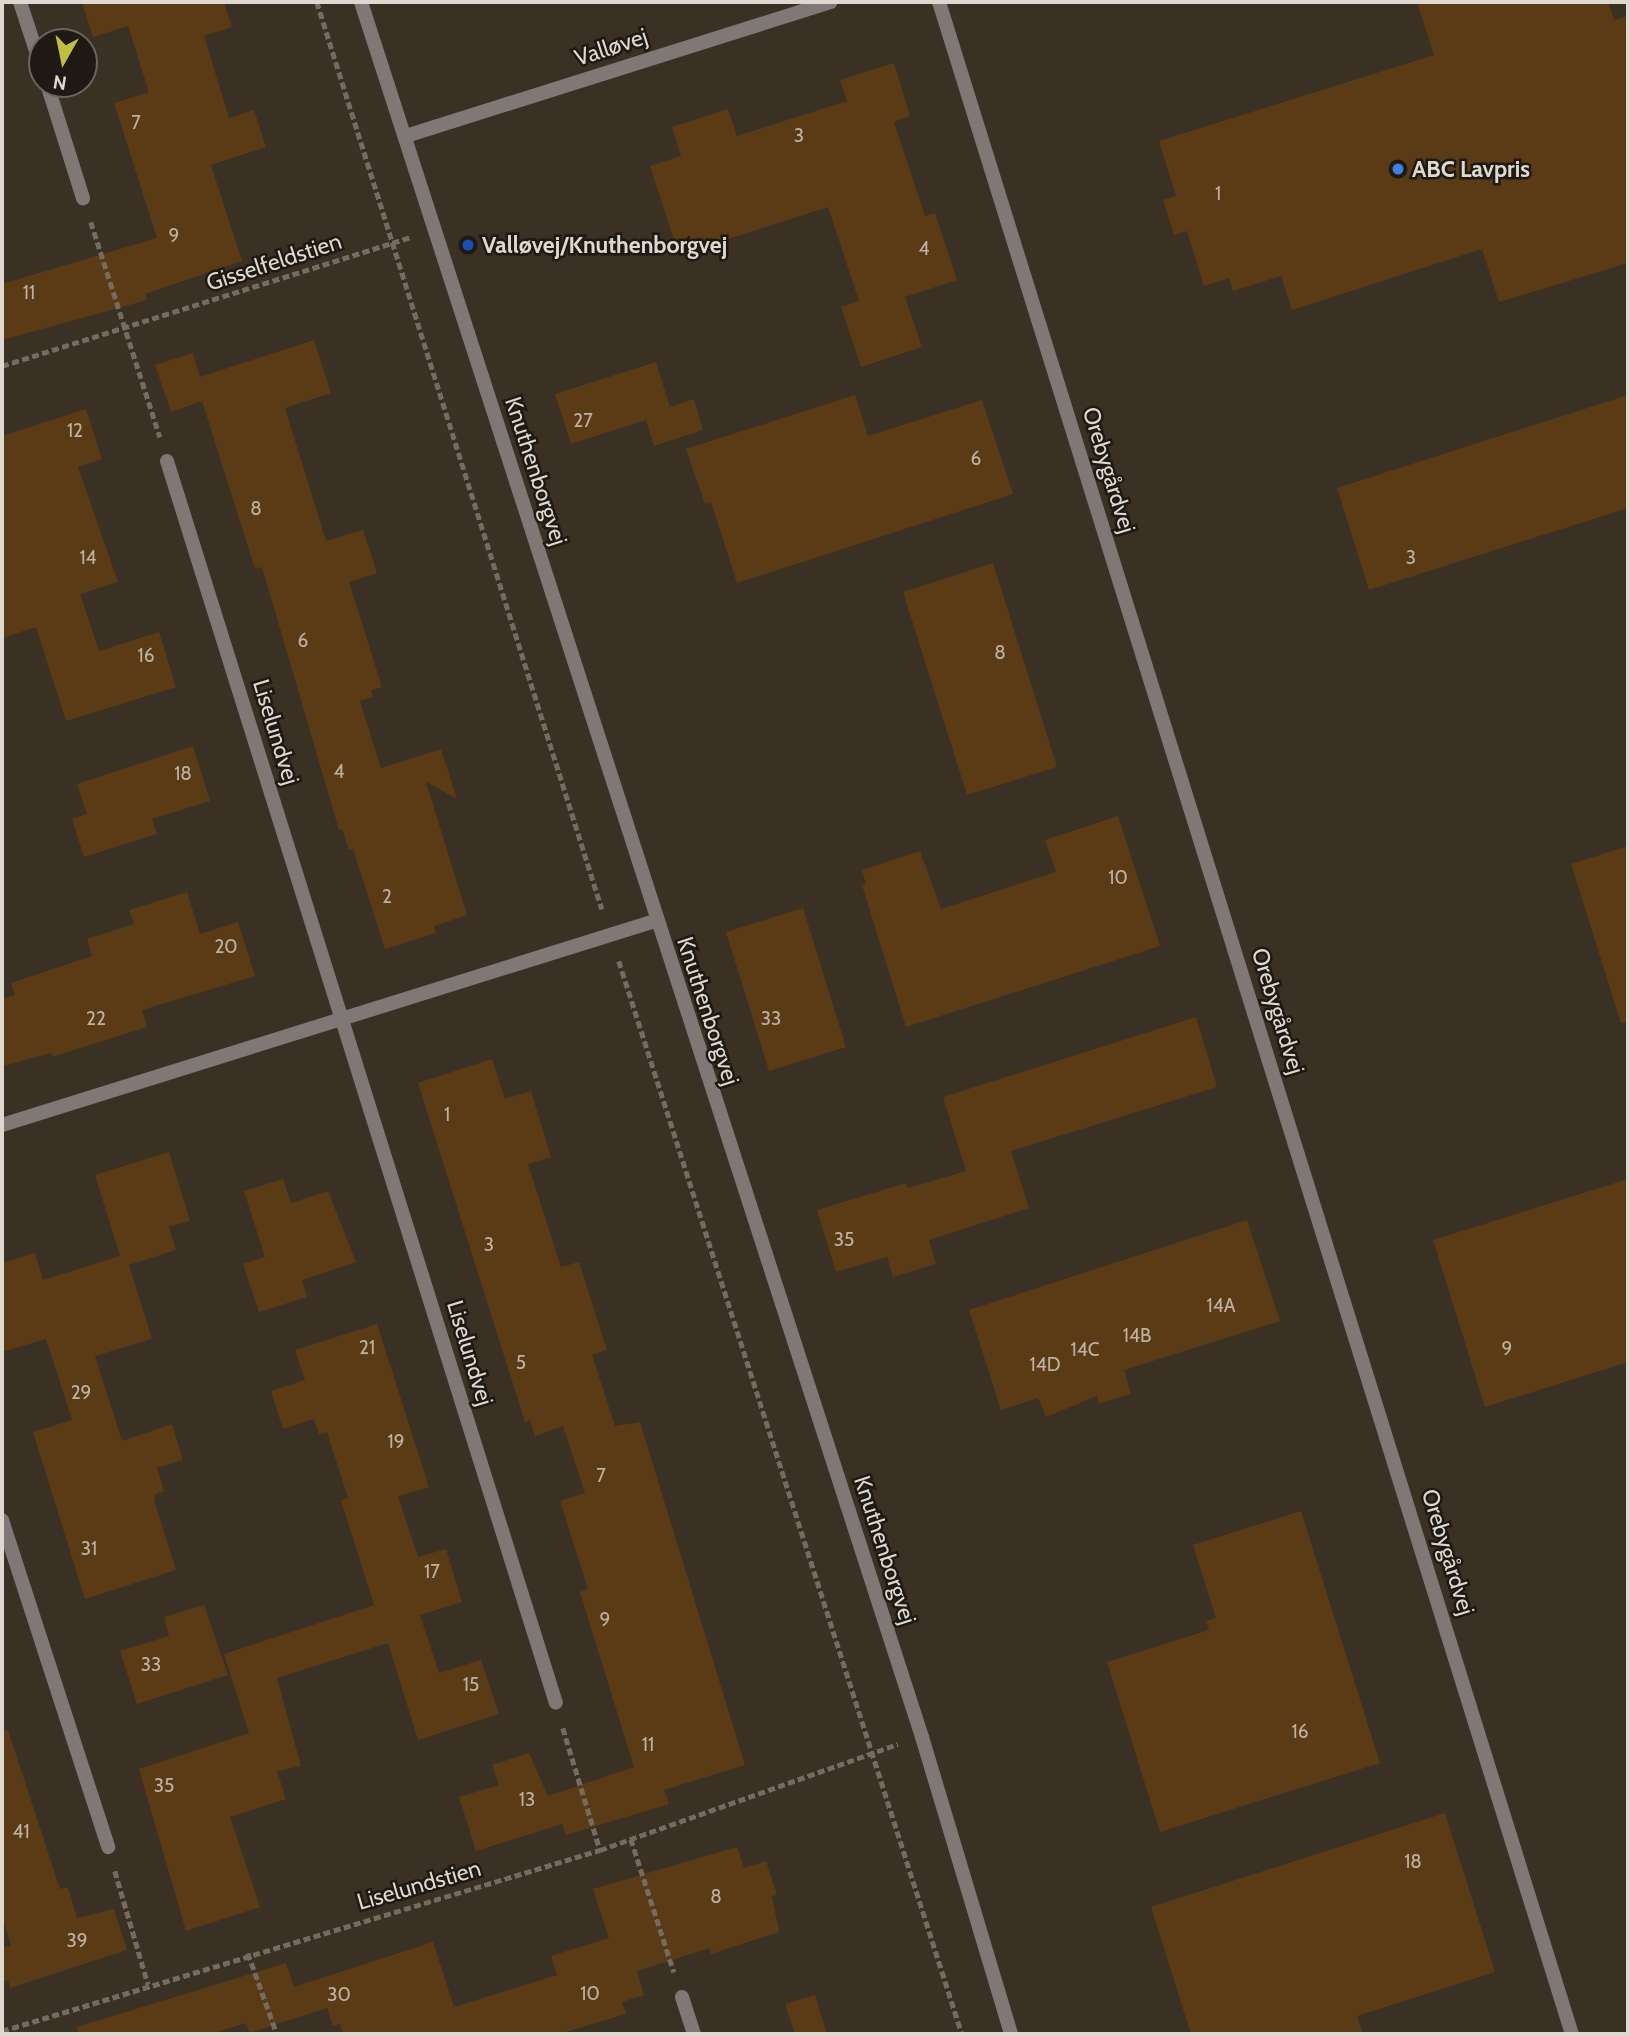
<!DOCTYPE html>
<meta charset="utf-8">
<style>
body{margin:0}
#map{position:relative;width:1630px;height:2036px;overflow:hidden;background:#3b3024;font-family:Cabin,sans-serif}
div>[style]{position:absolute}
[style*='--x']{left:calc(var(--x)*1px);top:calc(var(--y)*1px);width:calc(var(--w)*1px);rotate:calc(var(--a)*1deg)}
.building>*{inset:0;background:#5a3b16}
.path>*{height:4.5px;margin-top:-2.25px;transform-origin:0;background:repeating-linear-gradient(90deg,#756b61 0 7px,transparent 0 10.5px)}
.street>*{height:14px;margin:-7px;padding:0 7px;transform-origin:7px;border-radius:7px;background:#807777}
.dots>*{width:19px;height:19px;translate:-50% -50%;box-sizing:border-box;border:4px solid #1e1913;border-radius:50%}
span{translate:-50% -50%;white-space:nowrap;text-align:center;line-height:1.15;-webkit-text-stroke:5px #1e1913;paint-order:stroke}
.number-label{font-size:19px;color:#beb1a2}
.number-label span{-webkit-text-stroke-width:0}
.street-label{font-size:23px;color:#dfd8d1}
.poi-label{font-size:23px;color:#dfd8d1;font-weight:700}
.left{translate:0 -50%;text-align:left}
.frame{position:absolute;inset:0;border:4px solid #dfd8d1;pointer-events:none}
.north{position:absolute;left:28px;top:28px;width:70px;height:70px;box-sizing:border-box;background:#1e1913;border:2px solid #6b655f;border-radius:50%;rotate:189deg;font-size:19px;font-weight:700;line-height:28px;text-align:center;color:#dfd8d1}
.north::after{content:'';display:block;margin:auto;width:24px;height:32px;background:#bfbe41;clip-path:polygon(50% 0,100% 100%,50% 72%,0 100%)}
</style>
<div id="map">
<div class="building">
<div style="clip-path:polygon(82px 2px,224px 2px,232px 27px,204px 36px,229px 118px,254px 110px,266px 147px,211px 165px,242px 261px,145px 294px,147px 300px,2px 340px,2px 284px,157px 238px,114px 103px,149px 92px,128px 26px,93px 37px)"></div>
<div style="clip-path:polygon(1417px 2px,1608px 2px,1614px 20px,1628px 16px,1628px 263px,1499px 302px,1482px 249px,1292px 310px,1281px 276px,1233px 291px,1229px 278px,1204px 286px,1187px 231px,1174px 235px,1163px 200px,1176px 196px,1159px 141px,1434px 55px)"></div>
<div style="clip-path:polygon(894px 63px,910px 116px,894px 122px,925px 216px,935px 213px,957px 280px,905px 297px,922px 347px,861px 367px,841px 307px,859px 301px,828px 207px,679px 255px,650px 166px,681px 156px,672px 127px,728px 109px,737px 136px,847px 101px,840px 80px)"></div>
<div style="clip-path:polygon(314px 340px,331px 393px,285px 408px,326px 541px,363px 530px,377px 573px,349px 582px,382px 687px,371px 690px,373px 697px,360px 701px,381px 768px,441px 749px,457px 799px,426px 782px,467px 915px,434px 926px,436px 933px,385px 949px,353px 849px,349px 850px,342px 829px,339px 830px,262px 567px,255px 569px,202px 401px,171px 412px,155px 365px,193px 353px,200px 377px)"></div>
<div style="clip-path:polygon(656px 362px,670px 407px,694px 399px,703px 430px,654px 446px,646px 420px,571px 444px,555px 394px)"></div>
<div style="clip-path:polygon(855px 395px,868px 436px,982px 400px,1013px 494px,737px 583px,711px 502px,705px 504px,686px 449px)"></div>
<div style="clip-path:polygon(1628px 395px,1628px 508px,1369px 590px,1337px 488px)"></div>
<div style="clip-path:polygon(86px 409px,102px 459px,78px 467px,118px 582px,80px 594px,99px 651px,159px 632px,176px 687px,66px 721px,36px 627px,2px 638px,2px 436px)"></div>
<div style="clip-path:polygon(993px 563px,1057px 767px,967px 795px,903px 592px)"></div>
<div style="clip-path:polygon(193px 746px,210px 801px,152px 819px,157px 834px,84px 857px,72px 819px,87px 814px,77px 784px)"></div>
<div style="clip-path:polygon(1118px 816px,1160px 946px,906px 1027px,862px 885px,866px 884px,862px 870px,920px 851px,941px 909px,1056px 872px,1045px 840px)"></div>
<div style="clip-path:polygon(1628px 846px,1628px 1022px,1621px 1023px,1571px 864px)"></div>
<div style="clip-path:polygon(187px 892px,200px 934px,238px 922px,255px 976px,142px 1010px,147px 1027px,52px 1057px,51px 1053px,2px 1066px,2px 999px,15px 995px,11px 983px,92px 956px,87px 939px,134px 924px,129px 910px)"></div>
<div style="clip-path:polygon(803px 908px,846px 1047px,769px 1071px,726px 932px)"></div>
<div style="clip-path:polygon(1196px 1017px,1217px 1087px,1011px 1151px,1029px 1208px,929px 1240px,936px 1264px,893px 1277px,887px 1257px,836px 1272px,817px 1210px,906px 1183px,908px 1188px,966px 1171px,943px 1097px)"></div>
<div style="clip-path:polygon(492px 1059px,505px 1099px,531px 1091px,551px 1157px,528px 1164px,561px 1267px,579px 1262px,607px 1350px,592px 1355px,615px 1426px,640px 1422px,745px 1765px,664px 1790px,669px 1804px,566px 1835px,562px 1824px,476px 1851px,459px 1797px,499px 1785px,492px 1765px,529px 1753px,548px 1796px,634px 1767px,580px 1592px,588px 1589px,560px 1501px,585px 1493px,563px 1426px,535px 1436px,530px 1420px,525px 1422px,418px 1083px)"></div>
<div style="clip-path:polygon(169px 1152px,190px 1221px,169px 1227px,176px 1250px,129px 1265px,152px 1339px,95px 1356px,122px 1441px,172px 1424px,183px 1460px,157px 1468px,164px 1491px,155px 1494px,154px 1500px,176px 1570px,85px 1599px,33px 1432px,72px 1420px,46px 1339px,2px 1352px,2px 1263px,35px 1253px,43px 1280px,120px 1256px,95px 1175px)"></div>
<div style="clip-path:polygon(283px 1179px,291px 1203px,328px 1191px,356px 1262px,302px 1280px,307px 1297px,259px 1312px,243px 1264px,265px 1257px,244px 1191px)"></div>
<div style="clip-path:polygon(1628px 1179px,1628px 1362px,1485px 1407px,1433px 1240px)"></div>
<div style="clip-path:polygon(1247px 1220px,1280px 1321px,1124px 1370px,1131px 1394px,1099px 1403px,1097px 1396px,1046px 1417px,1038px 1398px,1001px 1410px,969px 1310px)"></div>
<div style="clip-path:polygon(377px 1324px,429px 1487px,398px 1496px,418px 1557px,446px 1549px,462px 1602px,420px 1615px,439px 1673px,481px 1660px,499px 1714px,418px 1740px,388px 1643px,277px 1678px,301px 1766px,277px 1771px,286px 1799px,230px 1817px,260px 1907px,186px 1931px,139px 1769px,249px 1733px,224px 1654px,374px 1605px,341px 1500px,348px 1498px,327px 1432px,319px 1434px,314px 1419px,283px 1429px,271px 1391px,305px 1380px,295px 1350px)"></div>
<div style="clip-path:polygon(1301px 1511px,1380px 1763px,1160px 1832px,1107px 1662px,1209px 1630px,1206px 1621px,1216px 1618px,1193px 1545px)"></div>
<div style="clip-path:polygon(204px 1605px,228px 1675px,137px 1704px,120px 1651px,169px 1636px,164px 1617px)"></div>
<div style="clip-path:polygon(8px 1730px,60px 1889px,68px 1887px,77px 1918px,114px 1909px,127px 1950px,10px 1988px,8px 1980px,2px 1982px,2px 1948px,11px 1946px,2px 1916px,2px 1731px)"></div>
<div style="clip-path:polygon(1445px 1813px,1495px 1972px,1357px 2016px,1363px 2034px,1191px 2034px,1151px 1907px)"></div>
<div style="clip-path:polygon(737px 1847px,744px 1868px,766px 1861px,777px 1895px,772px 1896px,779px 1932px,711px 1954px,709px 1948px,637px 1971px,644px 1995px,622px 2002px,626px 2014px,559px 2034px,343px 2034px,340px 2024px,333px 2026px,327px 2008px,249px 2033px,246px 2023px,211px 2034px,78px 2034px,77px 2027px,286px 1963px,294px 1987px,433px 1942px,454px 2007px,557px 1975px,551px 1956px,609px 1938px,593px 1889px)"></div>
<div style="clip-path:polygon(815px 1995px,827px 2034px,795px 2034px,785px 2004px)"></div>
</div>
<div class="path">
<div style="--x:317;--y:2;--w:951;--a:72.56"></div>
<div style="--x:91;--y:222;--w:226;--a:72.2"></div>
<div style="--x:2;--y:366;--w:429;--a:-17.5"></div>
<div style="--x:619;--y:961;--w:1126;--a:72.27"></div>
<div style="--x:563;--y:1728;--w:127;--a:73.1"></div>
<div style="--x:631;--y:1839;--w:140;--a:72.1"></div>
<div style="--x:115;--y:1871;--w:118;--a:73.7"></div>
<div style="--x:248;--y:1953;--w:86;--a:70.3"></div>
<div style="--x:2;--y:2031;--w:625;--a:-16.84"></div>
<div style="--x:600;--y:1850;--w:316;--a:-19.6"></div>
</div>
<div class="street">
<div style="--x:20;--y:2;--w:71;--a:71.8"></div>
<div style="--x:361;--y:2;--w:1823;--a:72.08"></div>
<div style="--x:922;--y:1737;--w:310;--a:73.3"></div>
<div style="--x:939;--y:2;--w:2128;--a:72.7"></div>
<div style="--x:47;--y:84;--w:120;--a:72.5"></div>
<div style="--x:406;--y:136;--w:445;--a:-17.5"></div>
<div style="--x:167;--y:461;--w:1301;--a:72.61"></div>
<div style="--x:2;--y:1125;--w:684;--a:-17.35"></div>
<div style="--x:2;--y:1520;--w:344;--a:72"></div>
<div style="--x:682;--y:1997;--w:39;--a:72"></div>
</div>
<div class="dots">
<div style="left:1398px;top:169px;background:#3f7fe0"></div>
<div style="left:468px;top:245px;background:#1a4fb4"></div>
</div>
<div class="number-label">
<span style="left:136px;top:123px">7</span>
<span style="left:799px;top:136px">3</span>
<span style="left:1218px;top:194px">1</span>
<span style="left:174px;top:236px">9</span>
<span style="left:924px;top:249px">4</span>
<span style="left:29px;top:293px">11</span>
<span style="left:583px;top:421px">27</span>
<span style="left:75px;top:431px">12</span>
<span style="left:976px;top:459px">6</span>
<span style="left:256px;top:509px">8</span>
<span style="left:88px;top:558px">14</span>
<span style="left:1411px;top:558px">3</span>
<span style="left:303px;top:641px">6</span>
<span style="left:1000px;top:653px">8</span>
<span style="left:146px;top:656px">16</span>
<span style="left:339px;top:772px">4</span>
<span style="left:183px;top:774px">18</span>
<span style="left:1118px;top:878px">10</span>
<span style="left:387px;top:897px">2</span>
<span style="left:226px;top:947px">20</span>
<span style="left:96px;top:1019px">22</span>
<span style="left:771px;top:1019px">33</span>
<span style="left:447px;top:1115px">1</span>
<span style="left:844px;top:1240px">35</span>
<span style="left:489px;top:1245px">3</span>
<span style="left:1221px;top:1306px">14A</span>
<span style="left:1137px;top:1336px">14B</span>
<span style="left:367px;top:1348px">21</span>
<span style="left:1507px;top:1349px">9</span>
<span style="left:1085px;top:1350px">14C</span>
<span style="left:521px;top:1363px">5</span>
<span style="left:1045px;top:1365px">14D</span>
<span style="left:81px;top:1393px">29</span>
<span style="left:396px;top:1442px">19</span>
<span style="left:601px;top:1476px">7</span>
<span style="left:89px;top:1549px">31</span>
<span style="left:432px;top:1572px">17</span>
<span style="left:605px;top:1620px">9</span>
<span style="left:151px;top:1665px">33</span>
<span style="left:471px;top:1685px">15</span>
<span style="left:1300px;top:1732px">16</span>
<span style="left:648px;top:1745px">11</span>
<span style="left:164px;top:1786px">35</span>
<span style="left:527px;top:1800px">13</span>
<span style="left:21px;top:1832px">41</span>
<span style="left:1413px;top:1862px">18</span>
<span style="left:716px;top:1897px">8</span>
<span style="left:77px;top:1941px">39</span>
<span style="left:590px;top:1994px">10</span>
<span style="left:339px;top:1995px">30</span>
</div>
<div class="street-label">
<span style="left:611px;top:47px;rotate:-18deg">Valløvej</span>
<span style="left:274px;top:262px;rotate:-18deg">Gisselfeldstien</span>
<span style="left:1109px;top:470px;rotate:73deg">Orebygårdvej</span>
<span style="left:536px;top:471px;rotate:72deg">Knuthenborgvej</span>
<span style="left:276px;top:732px;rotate:73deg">Liselundvej</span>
<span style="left:708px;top:1011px;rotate:72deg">Knuthenborgvej</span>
<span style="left:1278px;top:1011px;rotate:73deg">Orebygårdvej</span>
<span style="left:470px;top:1353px;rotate:73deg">Liselundvej</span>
<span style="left:885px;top:1550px;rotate:72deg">Knuthenborgvej</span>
<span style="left:1448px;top:1552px;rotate:73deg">Orebygårdvej</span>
<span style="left:419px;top:1885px;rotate:-16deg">Liselundstien</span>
</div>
<div class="poi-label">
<span class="left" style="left:1412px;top:169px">ABC Lavpris</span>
<span class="left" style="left:482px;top:245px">Valløvej/Knuthenborgvej</span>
</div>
<div class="frame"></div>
<div class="north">N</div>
</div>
